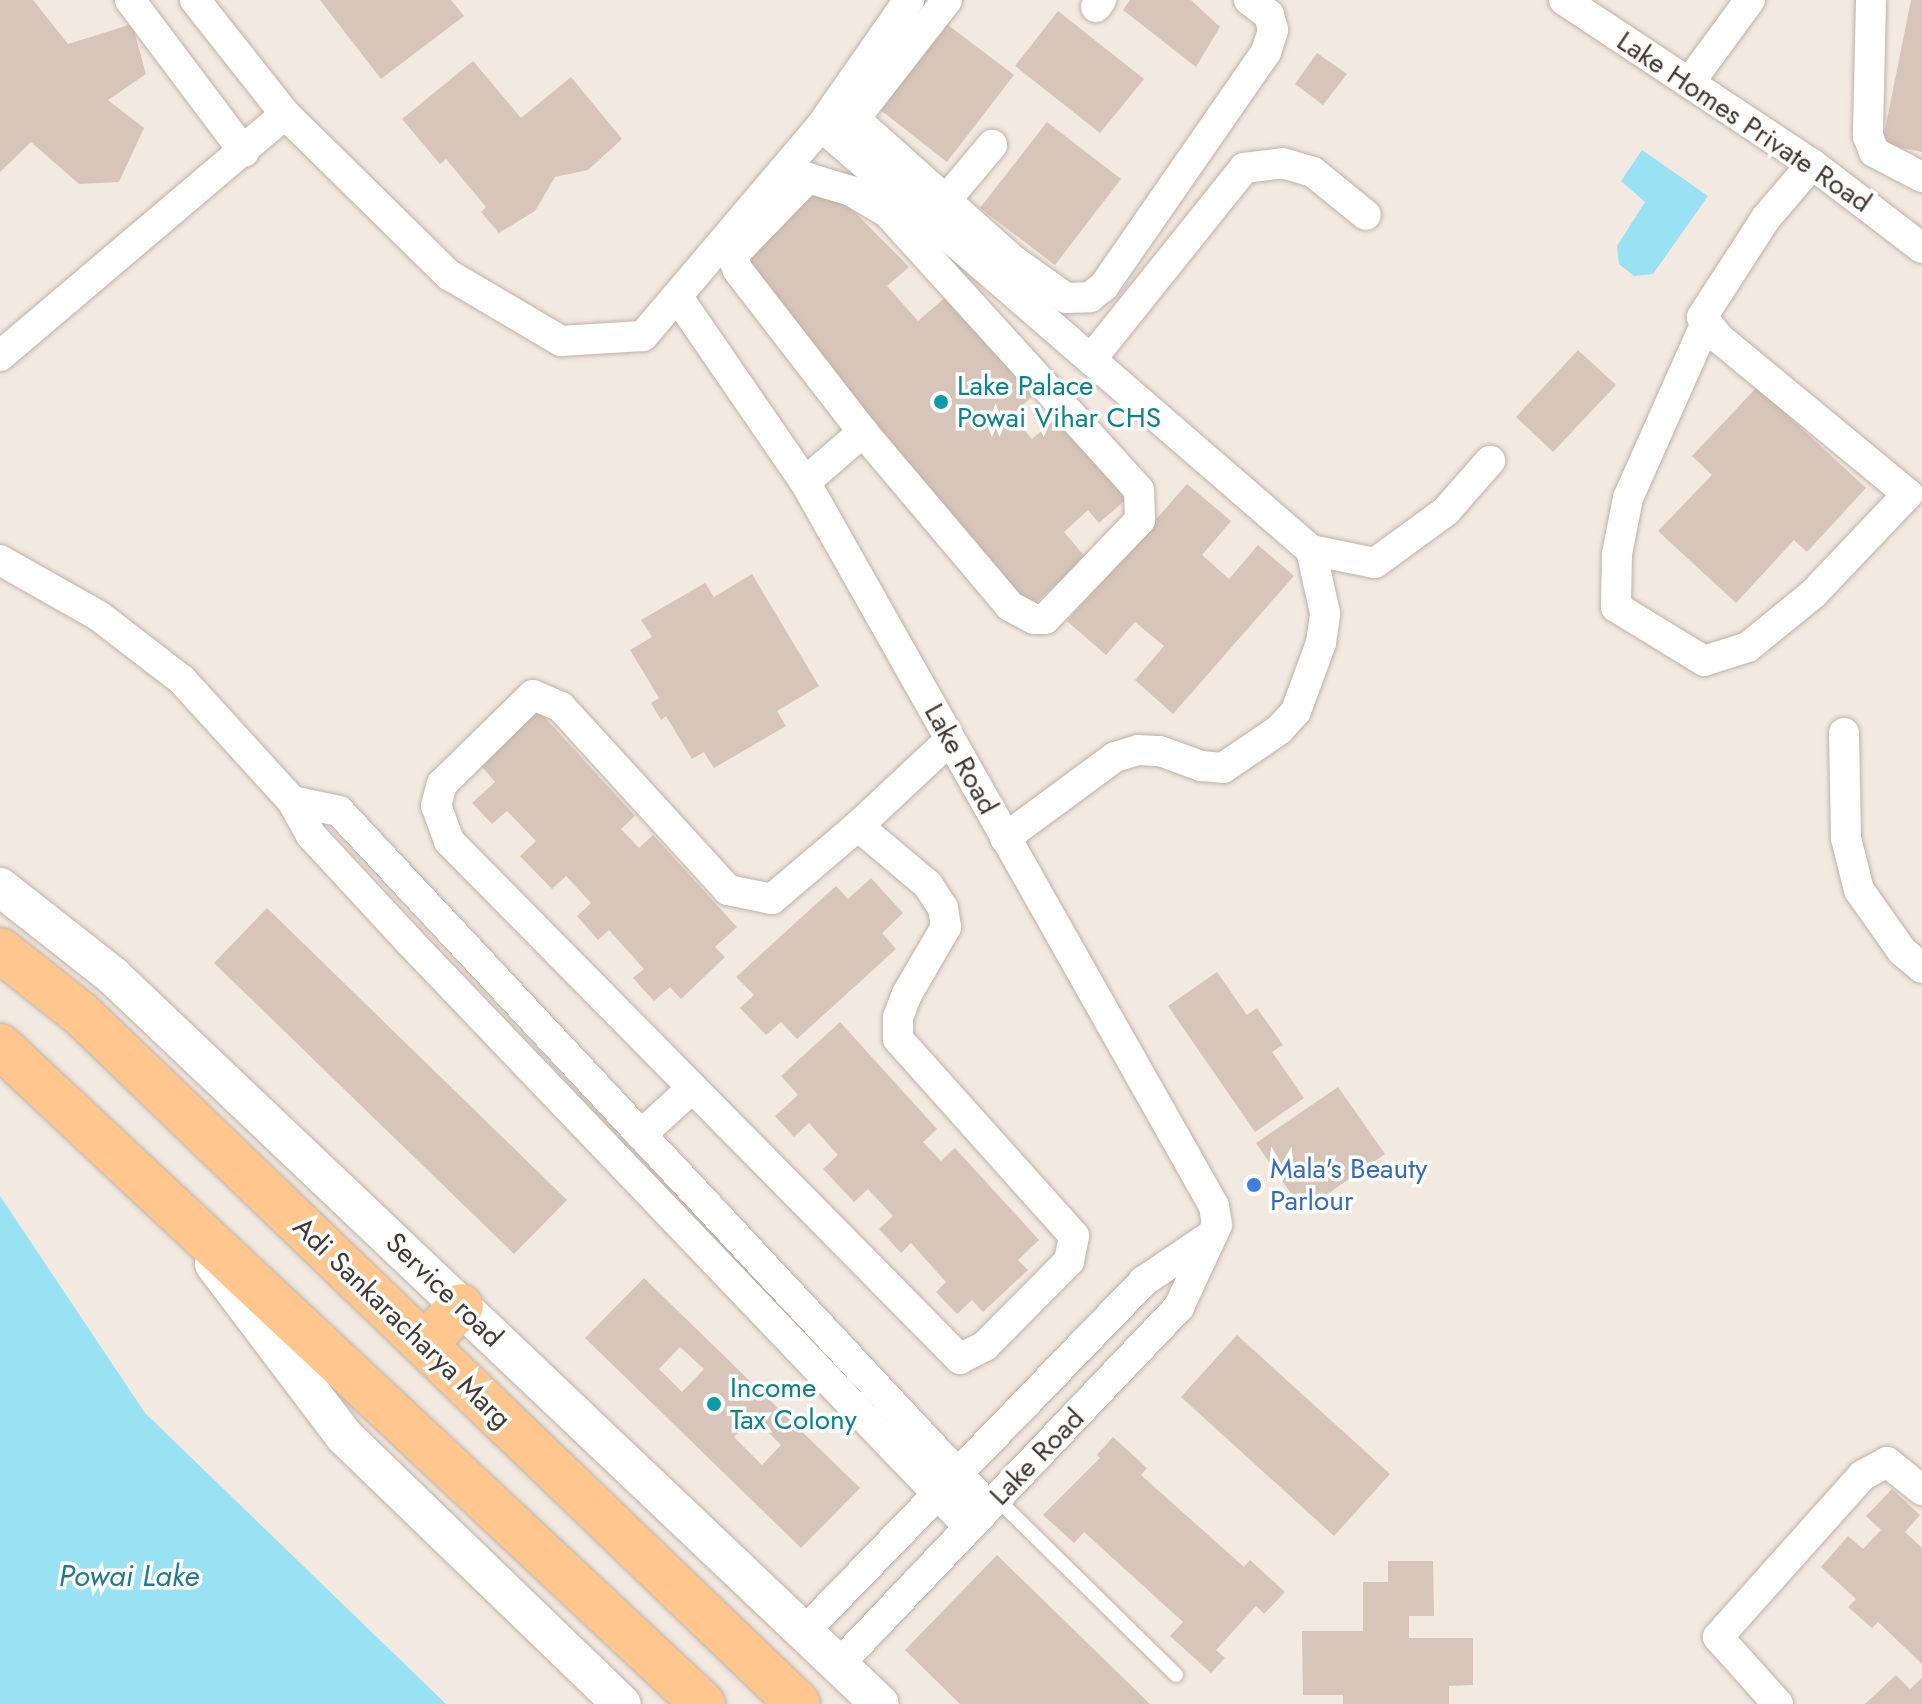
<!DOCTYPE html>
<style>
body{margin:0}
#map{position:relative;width:1922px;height:1704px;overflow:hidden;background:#f2e9e1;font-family:Jost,sans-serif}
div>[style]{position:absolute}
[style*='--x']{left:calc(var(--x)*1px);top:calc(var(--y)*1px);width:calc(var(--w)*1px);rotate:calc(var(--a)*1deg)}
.water>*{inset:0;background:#99e2f3}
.building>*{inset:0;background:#d7c5b9}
.roads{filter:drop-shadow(0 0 2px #c0b2a7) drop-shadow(0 0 2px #c0b2a7)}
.service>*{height:14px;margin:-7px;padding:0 7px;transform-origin:7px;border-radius:7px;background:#fff}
.minor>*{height:30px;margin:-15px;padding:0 15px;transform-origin:15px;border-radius:15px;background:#fff}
.tertiary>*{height:38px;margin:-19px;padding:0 19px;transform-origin:19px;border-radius:19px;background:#fff}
.primary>*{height:44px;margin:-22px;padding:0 22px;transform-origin:22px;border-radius:22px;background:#ffc68d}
.dots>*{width:22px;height:22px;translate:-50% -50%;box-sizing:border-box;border:4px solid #fff;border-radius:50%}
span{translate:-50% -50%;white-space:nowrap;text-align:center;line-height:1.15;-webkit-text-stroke:7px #fff;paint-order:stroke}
.street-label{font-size:28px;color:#433932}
.culture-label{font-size:28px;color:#0d838f}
.left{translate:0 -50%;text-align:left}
.shop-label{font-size:28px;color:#366cbe}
.water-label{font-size:30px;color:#237b92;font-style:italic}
</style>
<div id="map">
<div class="water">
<div style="clip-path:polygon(1642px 150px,1708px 196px,1653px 274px,1634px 276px,1619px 264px,1617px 246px,1645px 202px,1621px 181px)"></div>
<div style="clip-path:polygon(0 1196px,145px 1413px,446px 1704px,0 1704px)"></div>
</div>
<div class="building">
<div style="clip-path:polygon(0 0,33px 0,68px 44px,132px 24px,146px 74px,108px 100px,144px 128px,119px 182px,79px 184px,31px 142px,0 172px)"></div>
<div style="clip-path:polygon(320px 0,451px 0,464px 16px,381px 79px)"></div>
<div style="clip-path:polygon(1130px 0,1191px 0,1220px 27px,1196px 67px,1123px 10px)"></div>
<div style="clip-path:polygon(1911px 0,1922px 0,1922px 152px,1882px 144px)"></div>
<div style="clip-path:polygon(1058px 11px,1144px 79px,1100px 133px,1015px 66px)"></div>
<div style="clip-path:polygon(940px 19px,1014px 75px,947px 162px,874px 105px)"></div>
<div style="clip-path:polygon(1317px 53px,1347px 74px,1323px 105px,1295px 84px)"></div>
<div style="clip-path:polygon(473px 61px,521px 118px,571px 77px,622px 139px,588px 170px,555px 177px,535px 211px,499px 233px,481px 212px,486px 207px,446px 159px,440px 164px,402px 119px)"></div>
<div style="clip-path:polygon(1047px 122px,1121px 179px,1055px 265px,980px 208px)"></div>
<div style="clip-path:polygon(825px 182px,909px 267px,887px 286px,918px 321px,954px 290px,1041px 389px,1011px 415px,1032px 439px,1059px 416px,1130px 496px,1099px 523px,1088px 510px,1064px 532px,1086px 558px,1030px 608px,737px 259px)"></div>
<div style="clip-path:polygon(1578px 350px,1616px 385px,1553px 452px,1516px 417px)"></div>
<div style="clip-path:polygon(1757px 387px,1866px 488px,1807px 552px,1794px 540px,1736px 603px,1658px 531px,1712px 475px,1692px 456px)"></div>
<div style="clip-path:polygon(1187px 484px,1231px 521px,1202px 555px,1229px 579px,1258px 545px,1294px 576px,1173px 714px,1135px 680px,1164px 646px,1135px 622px,1106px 655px,1067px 621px)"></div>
<div style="clip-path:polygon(752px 574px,819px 686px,777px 711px,786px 726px,714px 768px,704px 752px,692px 759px,666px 716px,661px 720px,651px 703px,659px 698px,630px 650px,652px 637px,641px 620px,705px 583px,714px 597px)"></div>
<div style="clip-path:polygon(538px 710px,635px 816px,621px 829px,639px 848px,653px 835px,737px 927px,715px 947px,725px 957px,681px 999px,670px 987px,654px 1001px,633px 978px,644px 969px,609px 930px,598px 940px,577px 916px,591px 903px,566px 876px,552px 889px,520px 856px,536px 841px,507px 811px,492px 824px,472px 803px,495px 782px,479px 763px)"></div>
<div style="clip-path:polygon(871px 878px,903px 913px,882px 933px,896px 949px,797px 1039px,781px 1022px,766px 1035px,740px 1008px,754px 995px,736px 977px,836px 886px,848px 899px)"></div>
<div style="clip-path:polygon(267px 908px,567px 1200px,514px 1254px,214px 963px)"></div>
<div style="clip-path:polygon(1217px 972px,1247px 1015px,1257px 1008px,1283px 1045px,1272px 1052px,1304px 1098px,1255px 1132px,1168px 1006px)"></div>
<div style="clip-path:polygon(840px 1022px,937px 1129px,923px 1142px,941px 1161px,955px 1148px,1039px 1240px,1018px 1260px,1028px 1270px,983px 1312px,972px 1300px,957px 1314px,936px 1292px,946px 1282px,911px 1243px,901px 1253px,879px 1229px,893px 1216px,868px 1189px,854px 1202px,823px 1169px,838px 1155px,809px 1123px,794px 1137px,775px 1116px,798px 1095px,781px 1076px)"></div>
<div style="clip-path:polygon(1338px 1087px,1385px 1154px,1303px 1211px,1256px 1143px)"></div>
<div style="clip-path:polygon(evenodd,644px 1278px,860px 1488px,801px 1548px,585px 1338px,644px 1278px,680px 1347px,704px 1369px,682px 1392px,659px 1369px,680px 1347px,644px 1278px,753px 1417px,781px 1445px,762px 1465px,734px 1437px,753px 1417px)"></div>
<div style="clip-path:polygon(1237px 1335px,1390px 1474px,1334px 1536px,1181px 1397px)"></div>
<div style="clip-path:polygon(1113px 1437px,1147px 1468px,1141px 1475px,1244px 1567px,1250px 1560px,1285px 1592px,1264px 1614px,1256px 1606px,1216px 1650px,1225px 1658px,1211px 1673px,1170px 1636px,1183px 1622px,1084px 1532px,1074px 1543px,1043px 1515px,1100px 1458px,1097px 1455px)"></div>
<div style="clip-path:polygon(1892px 1489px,1920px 1515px,1905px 1532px,1922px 1548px,1922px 1664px,1878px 1622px,1872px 1628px,1848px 1607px,1856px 1599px,1821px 1567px,1848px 1536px,1863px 1549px,1881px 1530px,1866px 1516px)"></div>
<div style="clip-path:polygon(997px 1555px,1150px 1704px,960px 1704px,905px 1650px)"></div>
<div style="clip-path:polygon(1388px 1561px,1433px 1561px,1434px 1616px,1409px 1616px,1409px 1638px,1473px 1638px,1473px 1685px,1449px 1686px,1449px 1704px,1343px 1704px,1343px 1695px,1303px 1695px,1302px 1631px,1363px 1631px,1363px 1582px,1388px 1582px)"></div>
<div style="clip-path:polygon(1896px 1675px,1910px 1689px,1922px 1678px,1922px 1704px,1865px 1704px)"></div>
</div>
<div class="roads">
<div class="service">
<div style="--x:997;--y:1499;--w:251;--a:44.5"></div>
</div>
<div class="minor">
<div style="--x:130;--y:0;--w:190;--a:53.1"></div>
<div style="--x:195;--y:0;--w:145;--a:51.7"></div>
<div style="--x:285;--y:114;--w:230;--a:44.5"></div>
<div style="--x:449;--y:275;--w:130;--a:30.5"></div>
<div style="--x:561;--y:341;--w:82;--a:-3.5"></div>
<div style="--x:643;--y:336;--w:275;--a:-49.7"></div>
<div style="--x:821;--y:126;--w:154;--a:-55.1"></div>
<div style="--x:1564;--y:0;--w:297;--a:33.5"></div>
<div style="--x:1812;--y:164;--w:138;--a:37.4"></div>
<div style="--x:1871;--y:0;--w:136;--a:91.3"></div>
<div style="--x:1868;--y:136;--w:17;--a:69"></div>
<div style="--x:1874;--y:152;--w:54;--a:27.5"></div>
<div style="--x:1096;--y:7;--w:9;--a:-54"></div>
<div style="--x:1689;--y:83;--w:103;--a:-53.7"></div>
<div style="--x:837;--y:103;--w:237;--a:41.8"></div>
<div style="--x:1014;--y:261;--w:64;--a:35.4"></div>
<div style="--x:1066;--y:298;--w:24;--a:-2"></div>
<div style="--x:1090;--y:297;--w:18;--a:-38"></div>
<div style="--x:1104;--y:286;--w:285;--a:-55.3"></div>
<div style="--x:1266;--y:52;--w:23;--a:-72"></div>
<div style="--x:1273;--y:30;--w:16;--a:-105"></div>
<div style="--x:1269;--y:15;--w:25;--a:-143"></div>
<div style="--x:856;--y:117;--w:148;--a:-52.1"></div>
<div style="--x:821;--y:126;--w:648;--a:40.87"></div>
<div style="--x:1311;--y:550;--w:65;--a:11.5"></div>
<div style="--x:1375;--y:563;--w:88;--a:-36.2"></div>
<div style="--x:1446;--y:511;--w:67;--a:-48.7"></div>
<div style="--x:808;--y:178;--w:45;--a:16.8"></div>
<div style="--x:851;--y:191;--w:42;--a:30.3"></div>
<div style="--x:887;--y:212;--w:375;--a:47.8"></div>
<div style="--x:1139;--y:490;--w:30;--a:88"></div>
<div style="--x:1140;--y:520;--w:137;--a:133.8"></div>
<div style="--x:1045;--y:619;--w:11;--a:180"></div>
<div style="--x:1034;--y:619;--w:27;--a:-152"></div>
<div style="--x:1010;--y:606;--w:228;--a:-130.2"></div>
<div style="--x:863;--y:432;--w:205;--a:-127.7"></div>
<div style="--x:738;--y:270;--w:13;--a:-113"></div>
<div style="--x:733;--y:258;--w:8;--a:-60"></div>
<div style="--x:737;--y:251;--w:102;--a:-45.8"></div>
<div style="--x:946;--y:200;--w:72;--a:-50.1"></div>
<div style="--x:677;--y:296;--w:226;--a:55.5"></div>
<div style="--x:805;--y:482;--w:832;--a:60.54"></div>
<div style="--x:1214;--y:1206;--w:19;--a:81"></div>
<div style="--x:1217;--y:1225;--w:90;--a:114.9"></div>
<div style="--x:1179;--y:1307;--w:494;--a:133.6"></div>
<div style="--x:1705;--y:325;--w:189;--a:114"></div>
<div style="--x:1628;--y:498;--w:57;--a:101.1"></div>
<div style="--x:1617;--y:554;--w:53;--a:91.1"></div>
<div style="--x:1616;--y:607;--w:103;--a:31.5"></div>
<div style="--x:1704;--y:661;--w:46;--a:-17.7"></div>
<div style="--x:1748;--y:647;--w:84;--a:-39.2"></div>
<div style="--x:1813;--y:594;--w:138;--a:-46.5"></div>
<div style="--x:1908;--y:494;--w:245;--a:-140.5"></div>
<div style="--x:1719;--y:338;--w:27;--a:-129"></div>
<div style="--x:1702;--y:317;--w:118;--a:-57.1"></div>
<div style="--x:1766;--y:218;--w:71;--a:-49.6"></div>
<div style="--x:0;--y:356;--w:374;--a:-40.3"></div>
<div style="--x:1092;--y:358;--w:243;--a:-51.3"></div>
<div style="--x:1244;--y:168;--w:38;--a:-7"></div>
<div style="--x:1282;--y:163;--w:32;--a:16"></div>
<div style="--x:1313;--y:172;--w:68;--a:39.1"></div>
<div style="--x:805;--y:482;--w:77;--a:-40.8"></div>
<div style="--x:0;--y:560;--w:114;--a:29.5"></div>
<div style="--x:99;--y:616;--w:105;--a:37.6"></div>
<div style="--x:182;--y:680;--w:164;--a:47.7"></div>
<div style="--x:533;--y:695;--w:30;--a:23"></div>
<div style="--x:561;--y:707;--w:248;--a:47.6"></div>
<div style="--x:728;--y:890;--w:45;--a:11.6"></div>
<div style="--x:772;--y:899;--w:113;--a:-40.3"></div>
<div style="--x:858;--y:826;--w:92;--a:40.1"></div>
<div style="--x:928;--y:885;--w:27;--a:57"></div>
<div style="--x:943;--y:908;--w:19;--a:81"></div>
<div style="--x:946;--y:927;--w:78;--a:120.2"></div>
<div style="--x:907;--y:994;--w:25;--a:111"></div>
<div style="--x:898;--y:1017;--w:22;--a:90"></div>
<div style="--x:898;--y:1039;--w:264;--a:48.2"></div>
<div style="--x:1074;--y:1236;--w:25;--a:101"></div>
<div style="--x:1069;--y:1261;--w:120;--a:134.7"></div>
<div style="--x:985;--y:1346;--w:28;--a:153"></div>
<div style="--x:960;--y:1359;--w:728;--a:-134.61"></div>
<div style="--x:449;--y:841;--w:37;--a:-110"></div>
<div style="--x:436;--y:806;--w:23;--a:-75"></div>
<div style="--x:442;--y:784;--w:127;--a:-44.4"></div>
<div style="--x:1844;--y:733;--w:105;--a:88.9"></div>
<div style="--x:1846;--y:838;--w:54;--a:76"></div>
<div style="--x:1859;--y:890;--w:75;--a:54.8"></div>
<div style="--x:1902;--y:951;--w:26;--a:40"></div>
<div style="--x:858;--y:826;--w:126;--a:-43.1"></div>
<div style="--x:1005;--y:838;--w:137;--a:-36.4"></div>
<div style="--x:1115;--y:757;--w:24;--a:-17"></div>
<div style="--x:1138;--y:750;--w:22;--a:3"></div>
<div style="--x:1160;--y:751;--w:44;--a:20.1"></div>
<div style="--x:1201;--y:766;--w:22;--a:5"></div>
<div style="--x:1223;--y:768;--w:68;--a:-34.2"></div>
<div style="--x:1279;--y:730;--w:25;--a:-48"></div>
<div style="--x:1296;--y:711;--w:72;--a:-69.8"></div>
<div style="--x:1321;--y:643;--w:30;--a:-82"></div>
<div style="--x:1325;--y:613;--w:65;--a:-102.5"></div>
<div style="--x:641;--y:1135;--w:69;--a:-42.7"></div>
<div style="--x:969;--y:1527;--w:809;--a:-133.7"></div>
<div style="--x:410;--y:942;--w:146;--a:-132.8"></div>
<div style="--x:311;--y:835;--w:39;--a:-119"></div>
<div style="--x:292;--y:801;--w:48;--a:12"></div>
<div style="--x:339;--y:811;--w:952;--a:46.96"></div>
<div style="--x:804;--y:1632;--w:489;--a:-45.9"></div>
<div style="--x:1144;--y:1281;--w:82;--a:-34.1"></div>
<div style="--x:1778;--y:1704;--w:90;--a:-131.8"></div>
<div style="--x:1718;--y:1637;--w:217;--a:-48.2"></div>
<div style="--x:1863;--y:1475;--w:27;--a:-28"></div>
<div style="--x:1887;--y:1462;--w:45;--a:38.7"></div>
</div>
<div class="tertiary">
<div style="--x:0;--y:887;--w:144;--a:38.2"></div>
<div style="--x:113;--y:976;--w:1057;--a:43.51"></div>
<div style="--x:214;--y:1264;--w:216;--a:52.9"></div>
<div style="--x:344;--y:1436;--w:386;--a:44"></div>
</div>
<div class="primary">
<div style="--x:0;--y:950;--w:103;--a:38.3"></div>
<div style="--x:81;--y:1014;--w:995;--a:43.9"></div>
<div style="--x:0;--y:1046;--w:963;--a:43.11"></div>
<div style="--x:425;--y:1344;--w:52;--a:-46.5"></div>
</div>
</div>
<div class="dots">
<div style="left:941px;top:402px;background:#0f9aa8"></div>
<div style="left:1254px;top:1185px;background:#3f7fe0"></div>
<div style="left:714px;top:1404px;background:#0f9aa8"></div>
</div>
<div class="street-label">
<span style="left:1744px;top:122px;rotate:34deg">Lake Homes Private Road</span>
<span style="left:961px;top:759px;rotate:61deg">Lake Road</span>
<span style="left:444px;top:1290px;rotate:44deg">Service road</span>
<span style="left:402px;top:1323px;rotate:44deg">Adi Sankaracharya Marg</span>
<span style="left:1037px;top:1457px;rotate:-46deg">Lake Road</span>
</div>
<div class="culture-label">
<span class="left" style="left:957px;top:402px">Lake Palace<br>Powai Vihar CHS</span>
<span class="left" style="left:730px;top:1404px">Income<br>Tax Colony</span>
</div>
<div class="shop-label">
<span class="left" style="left:1270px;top:1185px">Mala's Beauty<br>Parlour</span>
</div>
<div class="water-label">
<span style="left:129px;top:1576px">Powai Lake</span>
</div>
</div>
